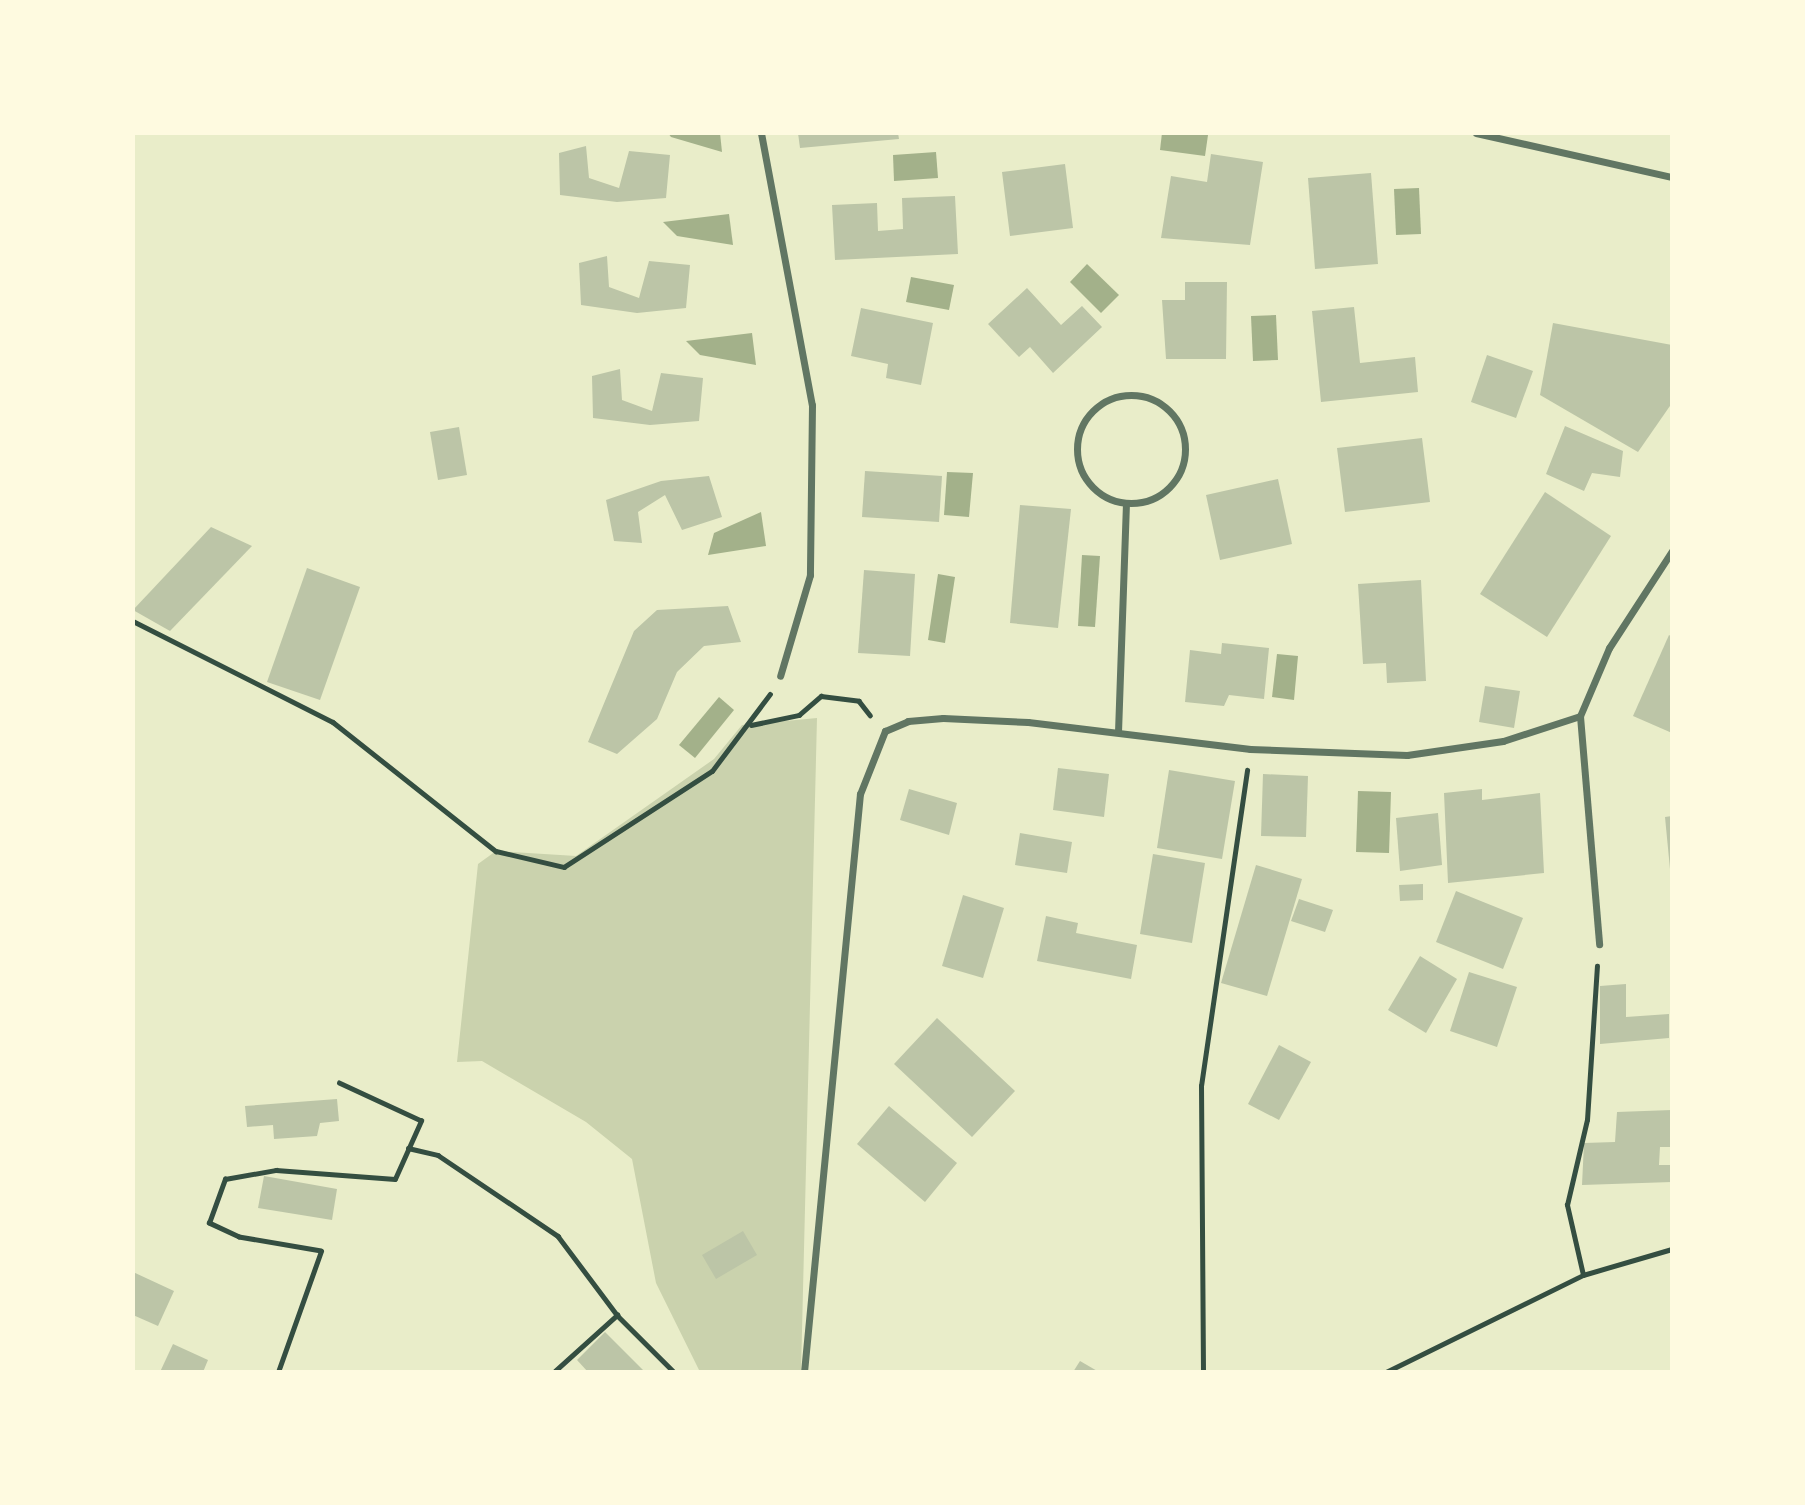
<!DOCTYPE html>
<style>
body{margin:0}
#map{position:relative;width:1805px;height:1505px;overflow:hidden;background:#e9edc9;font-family:Arial,sans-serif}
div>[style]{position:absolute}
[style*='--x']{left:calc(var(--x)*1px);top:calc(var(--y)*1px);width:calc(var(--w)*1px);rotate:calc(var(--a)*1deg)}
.green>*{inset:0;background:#cad2ad}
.water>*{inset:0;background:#a3b18a}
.building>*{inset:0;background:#bcc5a7}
.path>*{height:4.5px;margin:-2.25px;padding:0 2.25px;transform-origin:2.25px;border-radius:2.25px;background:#344e41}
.minor>*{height:7px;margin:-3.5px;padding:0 3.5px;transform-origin:3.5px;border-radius:3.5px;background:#617663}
.minor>.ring{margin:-3.5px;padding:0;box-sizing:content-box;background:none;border:7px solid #617663;border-radius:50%}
span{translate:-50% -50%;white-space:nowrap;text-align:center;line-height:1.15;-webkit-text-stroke:5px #fefae0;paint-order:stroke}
.frame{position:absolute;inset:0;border:135px solid #fefae0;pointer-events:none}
</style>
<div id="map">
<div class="green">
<div style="clip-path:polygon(817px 718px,801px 1372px,700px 1372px,656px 1283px,632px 1159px,586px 1122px,482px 1061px,457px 1062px,478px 864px,496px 851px,576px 856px,714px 759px,742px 725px)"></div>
</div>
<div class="water">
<div style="clip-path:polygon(668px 133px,720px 133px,722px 152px,671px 137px)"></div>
<div style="clip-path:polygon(1162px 133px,1208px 135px,1205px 156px,1160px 150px)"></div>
<div style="clip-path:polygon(936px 152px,938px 178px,894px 181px,893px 155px)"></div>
<div style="clip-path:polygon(1419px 188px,1421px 234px,1396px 235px,1394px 189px)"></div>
<div style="clip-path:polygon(729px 214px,733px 245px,677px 236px,663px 222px)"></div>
<div style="clip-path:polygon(1087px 264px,1119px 295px,1101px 313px,1070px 282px)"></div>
<div style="clip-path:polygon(911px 277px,954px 285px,949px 310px,906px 302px)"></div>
<div style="clip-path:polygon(1276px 315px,1278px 360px,1253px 361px,1251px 316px)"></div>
<div style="clip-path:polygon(752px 333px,756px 365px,700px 355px,686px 341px)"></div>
<div style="clip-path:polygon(947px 472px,973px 473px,969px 517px,944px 515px)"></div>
<div style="clip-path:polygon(761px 512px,766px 546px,708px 555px,714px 533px)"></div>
<div style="clip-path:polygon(1082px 555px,1100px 556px,1095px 627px,1078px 626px)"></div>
<div style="clip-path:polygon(938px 574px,955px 577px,945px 643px,928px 640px)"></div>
<div style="clip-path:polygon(1277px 654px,1298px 656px,1294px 700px,1272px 697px)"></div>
<div style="clip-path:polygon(719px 697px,734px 710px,695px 758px,679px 745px)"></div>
<div style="clip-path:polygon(1358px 791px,1391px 792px,1389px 853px,1356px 852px)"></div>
</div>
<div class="building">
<div style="clip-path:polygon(798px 133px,898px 133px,899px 139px,800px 148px)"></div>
<div style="clip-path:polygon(586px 146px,589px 178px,619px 188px,629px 151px,670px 155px,666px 198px,617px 202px,560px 195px,559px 153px)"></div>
<div style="clip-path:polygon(1211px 154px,1263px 162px,1250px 245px,1161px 238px,1171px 176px,1207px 182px)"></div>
<div style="clip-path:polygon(1065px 164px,1073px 228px,1010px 236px,1002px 172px)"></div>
<div style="clip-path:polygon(1371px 173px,1378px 264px,1315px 269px,1308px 178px)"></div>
<div style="clip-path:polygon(955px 196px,958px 254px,835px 260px,832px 205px,877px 203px,878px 231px,903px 229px,902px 198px)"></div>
<div style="clip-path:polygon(607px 256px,609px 287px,639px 298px,649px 261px,690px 265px,686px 308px,637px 313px,581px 305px,579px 263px)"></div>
<div style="clip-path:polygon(1185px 282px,1227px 282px,1226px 359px,1166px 359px,1162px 300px,1185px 300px)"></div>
<div style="clip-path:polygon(1027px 288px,1061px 325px,1082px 306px,1102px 327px,1053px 373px,1030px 347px,1019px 357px,988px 324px)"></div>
<div style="clip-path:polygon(1354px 307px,1360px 363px,1415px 357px,1418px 392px,1321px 402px,1312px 311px)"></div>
<div style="clip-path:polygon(861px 308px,933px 323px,921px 385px,886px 378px,888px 364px,851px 356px)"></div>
<div style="clip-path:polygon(1553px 323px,1672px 345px,1672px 403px,1638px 452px,1540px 395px)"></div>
<div style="clip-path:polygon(1487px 355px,1533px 371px,1516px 418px,1471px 402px)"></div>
<div style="clip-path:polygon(620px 369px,622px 400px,652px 411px,661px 373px,703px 378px,699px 421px,650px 425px,593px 418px,592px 376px)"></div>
<div style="clip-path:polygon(1565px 426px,1623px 451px,1620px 477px,1592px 473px,1584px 491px,1546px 474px)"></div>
<div style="clip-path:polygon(459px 427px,467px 475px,438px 480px,430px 432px)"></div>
<div style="clip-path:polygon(1422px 438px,1430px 502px,1345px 512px,1337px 448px)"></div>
<div style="clip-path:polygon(865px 471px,942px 476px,939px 522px,862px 517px)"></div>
<div style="clip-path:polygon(709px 476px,722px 517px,682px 530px,665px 495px,638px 512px,642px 543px,614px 541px,606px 500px,661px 481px)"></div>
<div style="clip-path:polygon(1278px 479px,1292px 544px,1220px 560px,1206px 495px)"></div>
<div style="clip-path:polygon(1545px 492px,1611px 536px,1547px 637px,1480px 594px)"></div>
<div style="clip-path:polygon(1020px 505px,1071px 509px,1058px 628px,1010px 623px)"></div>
<div style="clip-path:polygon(211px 527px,252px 546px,170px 631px,133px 610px)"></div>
<div style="clip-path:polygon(307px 568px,360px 587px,320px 700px,267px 682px)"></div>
<div style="clip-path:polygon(864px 570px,915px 574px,910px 656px,858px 653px)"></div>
<div style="clip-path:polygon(1421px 580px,1426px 681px,1387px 683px,1386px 663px,1363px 664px,1358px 584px)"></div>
<div style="clip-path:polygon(728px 606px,741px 642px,704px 646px,677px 672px,657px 719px,617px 754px,588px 742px,634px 631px,657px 610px)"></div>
<div style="clip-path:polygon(1669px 635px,1672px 637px,1672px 733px,1633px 716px)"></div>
<div style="clip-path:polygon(1222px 643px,1269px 648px,1264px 699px,1229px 695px,1224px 706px,1185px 702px,1190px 650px,1221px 654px)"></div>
<div style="clip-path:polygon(1485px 686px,1520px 691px,1514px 728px,1479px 722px)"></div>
<div style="clip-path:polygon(1058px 768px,1109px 774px,1104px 817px,1053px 810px)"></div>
<div style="clip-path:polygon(1169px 770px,1235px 781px,1222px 859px,1157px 848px)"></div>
<div style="clip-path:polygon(1263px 774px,1308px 776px,1306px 837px,1261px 836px)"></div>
<div style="clip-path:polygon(909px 789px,957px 803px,949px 835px,900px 820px)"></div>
<div style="clip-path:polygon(1482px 789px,1482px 800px,1540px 793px,1544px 873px,1448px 883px,1444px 793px)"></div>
<div style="clip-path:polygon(1438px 813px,1442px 865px,1400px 871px,1396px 818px)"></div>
<div style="clip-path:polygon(1672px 816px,1672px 869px,1670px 869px,1665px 817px)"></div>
<div style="clip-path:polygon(1020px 833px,1072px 842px,1067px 873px,1015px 865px)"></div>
<div style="clip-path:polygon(1153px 854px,1205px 863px,1192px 943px,1140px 934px)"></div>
<div style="clip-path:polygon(1256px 865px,1302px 879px,1267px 996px,1221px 983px)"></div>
<div style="clip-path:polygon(1423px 884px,1423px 900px,1400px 901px,1399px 885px)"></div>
<div style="clip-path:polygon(1456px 891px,1523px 918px,1503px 969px,1436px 942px)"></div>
<div style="clip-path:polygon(963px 895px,1004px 908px,983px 978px,942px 966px)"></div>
<div style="clip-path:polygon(1299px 899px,1333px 910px,1325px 932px,1291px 921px)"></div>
<div style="clip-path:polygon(1046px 916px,1078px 923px,1076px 933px,1137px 945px,1131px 979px,1037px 961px)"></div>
<div style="clip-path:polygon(1420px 956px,1457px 979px,1426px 1033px,1388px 1010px)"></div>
<div style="clip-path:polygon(1469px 972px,1517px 987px,1497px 1047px,1450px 1031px)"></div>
<div style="clip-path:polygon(1626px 984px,1626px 1017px,1669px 1014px,1669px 1038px,1600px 1044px,1600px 986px)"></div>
<div style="clip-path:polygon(937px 1018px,1015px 1091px,972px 1137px,894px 1064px)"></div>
<div style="clip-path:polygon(1279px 1045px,1311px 1062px,1279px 1120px,1248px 1104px)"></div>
<div style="clip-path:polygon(337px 1099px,339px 1121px,320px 1123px,317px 1136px,274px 1139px,273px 1125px,247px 1127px,245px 1106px)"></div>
<div style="clip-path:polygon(889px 1106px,957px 1163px,925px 1202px,857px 1144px)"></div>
<div style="clip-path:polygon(1672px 1110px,1670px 1147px,1660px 1147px,1659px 1165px,1672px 1165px,1672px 1182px,1582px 1185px,1584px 1143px,1615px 1142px,1617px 1112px)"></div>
<div style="clip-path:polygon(264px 1176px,337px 1189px,332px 1220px,258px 1208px)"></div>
<div style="clip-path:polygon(743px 1231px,757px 1255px,716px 1279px,702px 1255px)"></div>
<div style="clip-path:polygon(133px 1272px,174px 1291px,158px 1326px,133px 1315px)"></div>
<div style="clip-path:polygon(605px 1332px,645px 1372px,588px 1372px,577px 1360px)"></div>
<div style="clip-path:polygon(173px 1344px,208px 1360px,203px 1372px,160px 1372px)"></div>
<div style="clip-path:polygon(1080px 1361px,1099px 1372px,1073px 1372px)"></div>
</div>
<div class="path">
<div style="--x:133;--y:621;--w:224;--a:26.8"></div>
<div style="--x:333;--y:722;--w:208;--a:38.4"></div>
<div style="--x:496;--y:851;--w:70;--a:13.2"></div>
<div style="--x:564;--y:867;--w:176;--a:-33"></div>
<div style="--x:712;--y:771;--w:96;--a:-53"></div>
<div style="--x:751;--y:725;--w:49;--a:-11.8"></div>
<div style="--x:799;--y:715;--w:29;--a:-41"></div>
<div style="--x:821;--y:696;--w:38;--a:7"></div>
<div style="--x:859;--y:701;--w:18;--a:52"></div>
<div style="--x:408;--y:1148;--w:31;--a:13"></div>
<div style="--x:438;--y:1155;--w:145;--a:34"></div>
<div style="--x:558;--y:1236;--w:99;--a:53.2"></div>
<div style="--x:617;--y:1315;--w:81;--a:45"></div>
<div style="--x:1583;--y:1275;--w:72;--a:-102.9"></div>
<div style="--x:1567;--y:1205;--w:87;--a:-76.8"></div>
<div style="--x:1587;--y:1120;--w:154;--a:-86.3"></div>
<div style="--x:555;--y:1371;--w:84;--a:-42.1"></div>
<div style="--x:278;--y:1372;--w:128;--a:-70.4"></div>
<div style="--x:321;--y:1251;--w:83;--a:-170.3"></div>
<div style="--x:239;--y:1237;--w:33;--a:-155"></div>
<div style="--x:209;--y:1223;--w:47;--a:-70"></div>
<div style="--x:225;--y:1179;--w:52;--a:-10"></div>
<div style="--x:276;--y:1170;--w:119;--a:4.3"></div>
<div style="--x:395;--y:1179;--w:64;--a:-65.9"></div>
<div style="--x:421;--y:1121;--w:90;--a:-155.1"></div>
<div style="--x:1203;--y:1372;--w:286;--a:-90.4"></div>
<div style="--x:1201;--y:1086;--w:319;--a:-81.7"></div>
<div style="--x:1386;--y:1372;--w:220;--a:-26.2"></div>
<div style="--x:1583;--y:1275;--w:93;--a:-16.3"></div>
</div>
<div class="minor">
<div style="--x:761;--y:133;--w:277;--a:79.4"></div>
<div style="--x:812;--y:405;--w:170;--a:90.7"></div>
<div style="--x:810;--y:575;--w:105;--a:106.5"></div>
<div style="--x:1476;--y:133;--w:201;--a:12.7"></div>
<div class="ring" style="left:1077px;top:395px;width:101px;height:101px"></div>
<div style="--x:1580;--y:716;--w:229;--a:85.2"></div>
<div style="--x:1118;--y:732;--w:228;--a:-88"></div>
<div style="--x:804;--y:1372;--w:581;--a:-84.47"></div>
<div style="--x:860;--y:794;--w:68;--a:-68.4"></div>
<div style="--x:885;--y:731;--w:25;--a:-23"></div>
<div style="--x:908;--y:721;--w:35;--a:-5"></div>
<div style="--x:943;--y:718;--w:85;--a:2.7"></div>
<div style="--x:1028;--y:722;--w:224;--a:6.9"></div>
<div style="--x:1250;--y:749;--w:157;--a:2.2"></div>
<div style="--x:1407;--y:755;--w:97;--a:-8.3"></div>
<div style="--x:1503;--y:741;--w:81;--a:-18"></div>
<div style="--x:1580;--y:716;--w:74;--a:-66.9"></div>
<div style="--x:1609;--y:648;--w:116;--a:-57"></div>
</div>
<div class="frame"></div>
</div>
